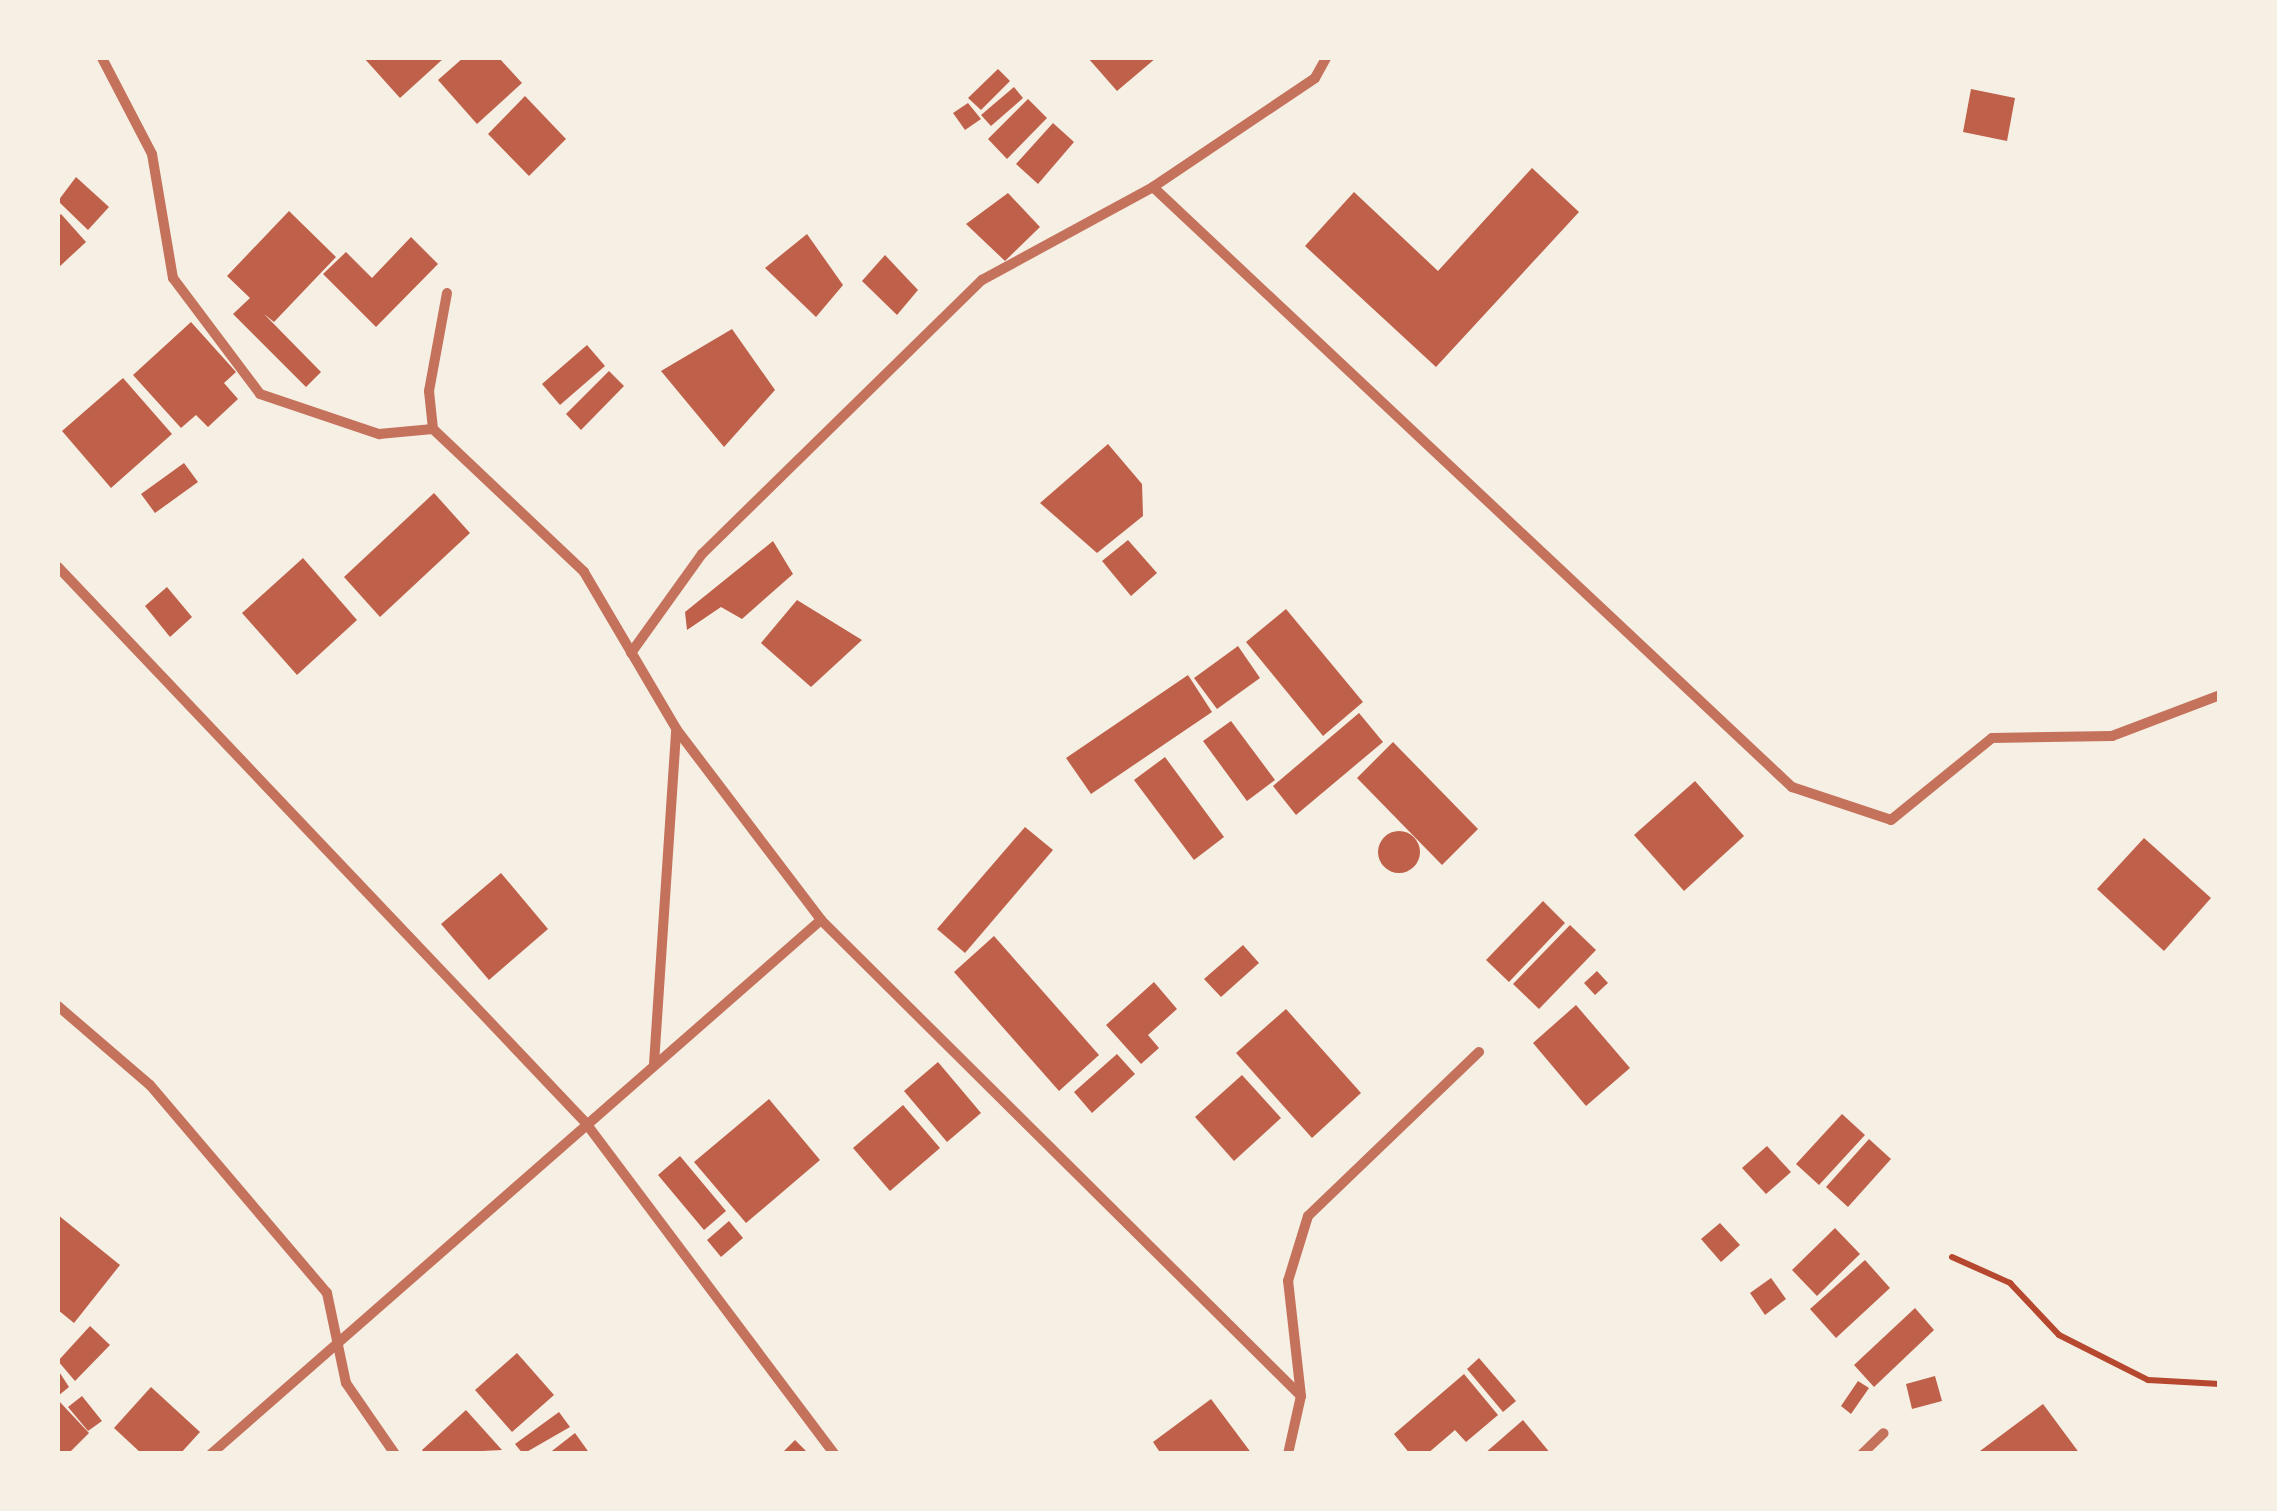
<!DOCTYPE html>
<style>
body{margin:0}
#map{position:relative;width:2277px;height:1511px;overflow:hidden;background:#f6efe4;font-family:"Crimson Pro",serif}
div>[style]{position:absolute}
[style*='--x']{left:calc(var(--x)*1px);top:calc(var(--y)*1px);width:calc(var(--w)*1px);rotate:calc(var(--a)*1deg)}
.building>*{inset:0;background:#bf614a}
.round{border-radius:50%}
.path>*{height:6px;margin:-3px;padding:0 3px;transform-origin:3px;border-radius:3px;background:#b5482f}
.minor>*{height:10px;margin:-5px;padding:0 5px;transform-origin:5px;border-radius:5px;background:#c5725c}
span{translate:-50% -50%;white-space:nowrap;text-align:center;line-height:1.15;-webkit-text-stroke:10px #f6efe4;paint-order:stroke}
.frame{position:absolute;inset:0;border:60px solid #f6efe4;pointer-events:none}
</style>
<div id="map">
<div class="building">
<div style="clip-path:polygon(364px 58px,444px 58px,400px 98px)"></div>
<div style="clip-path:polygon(463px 58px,499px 58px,522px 83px,477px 124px,438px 80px)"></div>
<div style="clip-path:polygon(1088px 58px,1156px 58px,1117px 91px)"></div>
<div style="clip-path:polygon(998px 69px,1010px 81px,981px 110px,968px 98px)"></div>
<div style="clip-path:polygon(1014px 87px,1023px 98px,991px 126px,981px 115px)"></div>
<div style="clip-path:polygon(1971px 89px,2015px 98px,2007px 141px,1963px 132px)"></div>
<div style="clip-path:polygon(525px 96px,566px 139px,529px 176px,488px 134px)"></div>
<div style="clip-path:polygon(1028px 99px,1047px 118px,1007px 159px,988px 139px)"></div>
<div style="clip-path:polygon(968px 103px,981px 119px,965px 130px,953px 113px)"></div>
<div style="clip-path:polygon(1053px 123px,1074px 142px,1038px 184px,1016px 164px)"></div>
<div style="clip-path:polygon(1532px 168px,1579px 212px,1436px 367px,1305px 246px,1354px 192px,1438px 271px)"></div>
<div style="clip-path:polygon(76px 177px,109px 207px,88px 230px,58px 201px)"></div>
<div style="clip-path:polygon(1008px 193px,1040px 227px,1005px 261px,966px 224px)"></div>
<div style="clip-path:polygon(289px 211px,336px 257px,274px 322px,264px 314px,321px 372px,306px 387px,233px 314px,250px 298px,227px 276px)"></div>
<div style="clip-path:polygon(61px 214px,86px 242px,58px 268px,58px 217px)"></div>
<div style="clip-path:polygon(807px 234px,843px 285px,816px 317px,765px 268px)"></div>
<div style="clip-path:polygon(411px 237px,438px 264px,376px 327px,323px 274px,346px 252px,372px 278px)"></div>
<div style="clip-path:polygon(885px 255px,918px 290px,897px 315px,862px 281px)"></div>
<div style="clip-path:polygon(191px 322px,236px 372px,224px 383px,238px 399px,208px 427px,196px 415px,181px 428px,133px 375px)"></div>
<div style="clip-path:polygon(732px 329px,775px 390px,724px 447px,661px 371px)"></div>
<div style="clip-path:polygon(587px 345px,605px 366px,560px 405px,542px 384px)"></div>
<div style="clip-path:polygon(609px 371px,624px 386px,581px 430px,566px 414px)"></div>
<div style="clip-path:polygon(123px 378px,172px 434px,111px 488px,62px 431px)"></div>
<div style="clip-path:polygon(1108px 444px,1142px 484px,1143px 516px,1097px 553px,1040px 503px)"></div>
<div style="clip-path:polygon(184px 463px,198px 482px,155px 513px,141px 494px)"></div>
<div style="clip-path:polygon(434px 493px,470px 533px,380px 617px,344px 577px)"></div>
<div style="clip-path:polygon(1128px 540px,1157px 573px,1131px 596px,1102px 561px)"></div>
<div style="clip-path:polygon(773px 541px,793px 574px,742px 619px,721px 607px,687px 630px,685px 612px)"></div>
<div style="clip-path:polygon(303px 558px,357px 620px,297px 675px,242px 613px)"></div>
<div style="clip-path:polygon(167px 587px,192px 617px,170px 637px,145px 606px)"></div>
<div style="clip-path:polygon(797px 600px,862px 640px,811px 687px,761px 643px)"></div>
<div style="clip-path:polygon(1286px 609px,1363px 702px,1323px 736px,1246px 642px)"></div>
<div style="clip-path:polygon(1238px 646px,1260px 678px,1217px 709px,1194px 678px)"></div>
<div style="clip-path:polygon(1188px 675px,1212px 712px,1091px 794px,1066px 758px)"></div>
<div style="clip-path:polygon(1359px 713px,1383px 742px,1296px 815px,1273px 786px)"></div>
<div style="clip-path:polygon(1231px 721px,1275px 780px,1247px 801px,1203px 741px)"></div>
<div style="clip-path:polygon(1393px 742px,1478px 829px,1442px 865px,1357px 778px)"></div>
<div style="clip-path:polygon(1165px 757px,1224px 837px,1194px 860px,1134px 780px)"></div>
<div style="clip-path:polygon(1695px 781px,1744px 836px,1684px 891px,1634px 835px)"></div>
<div style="clip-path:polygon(1025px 827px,1053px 850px,965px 953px,937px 929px)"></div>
<div class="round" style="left:1378px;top:831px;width:42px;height:42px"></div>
<div style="clip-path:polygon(2144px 838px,2211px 898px,2164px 951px,2097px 889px)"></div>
<div style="clip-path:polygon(501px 873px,548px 929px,489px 980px,441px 924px)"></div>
<div style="clip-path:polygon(1543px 901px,1565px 923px,1509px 982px,1486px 960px)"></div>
<div style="clip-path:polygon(1570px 925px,1596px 950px,1539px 1009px,1513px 984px)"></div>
<div style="clip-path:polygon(994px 936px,1099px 1055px,1059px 1091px,954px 972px)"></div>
<div style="clip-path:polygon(1243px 945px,1259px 963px,1221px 997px,1204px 979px)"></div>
<div style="clip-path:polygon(1597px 971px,1608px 983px,1595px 995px,1584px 983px)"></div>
<div style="clip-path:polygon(1154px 982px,1177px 1009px,1148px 1035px,1159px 1048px,1141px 1064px,1106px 1025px)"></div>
<div style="clip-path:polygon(1576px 1005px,1630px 1068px,1586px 1106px,1533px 1043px)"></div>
<div style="clip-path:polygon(1286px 1009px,1361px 1093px,1312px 1138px,1236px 1053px)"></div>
<div style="clip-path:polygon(1117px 1054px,1135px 1074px,1092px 1113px,1074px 1092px)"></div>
<div style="clip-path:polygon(938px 1062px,981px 1113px,947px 1142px,904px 1091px)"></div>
<div style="clip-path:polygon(1242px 1075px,1281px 1118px,1234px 1161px,1195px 1117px)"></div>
<div style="clip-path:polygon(769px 1099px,820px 1160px,746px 1223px,694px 1162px)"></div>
<div style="clip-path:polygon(903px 1105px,940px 1148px,890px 1191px,853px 1148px)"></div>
<div style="clip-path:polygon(1842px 1114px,1865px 1135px,1819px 1185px,1796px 1164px)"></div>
<div style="clip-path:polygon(1869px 1139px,1891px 1159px,1848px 1207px,1826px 1187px)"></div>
<div style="clip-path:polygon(1767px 1146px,1791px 1172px,1766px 1194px,1742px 1168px)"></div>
<div style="clip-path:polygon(680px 1156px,726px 1211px,704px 1230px,658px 1175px)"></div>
<div style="clip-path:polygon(58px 1215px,120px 1265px,74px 1323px,58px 1310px)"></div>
<div style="clip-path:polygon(729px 1221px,743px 1238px,721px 1257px,707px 1240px)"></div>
<div style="clip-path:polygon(1720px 1223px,1740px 1245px,1721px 1262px,1701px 1239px)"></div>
<div style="clip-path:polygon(1835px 1228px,1860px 1254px,1817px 1296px,1792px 1270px)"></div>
<div style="clip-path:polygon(1865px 1260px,1890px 1288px,1836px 1338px,1810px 1309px)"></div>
<div style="clip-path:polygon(1771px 1278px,1786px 1299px,1765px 1315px,1750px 1293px)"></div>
<div style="clip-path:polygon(1915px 1308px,1934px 1330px,1874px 1387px,1854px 1365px)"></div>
<div style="clip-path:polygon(90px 1326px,110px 1345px,75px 1381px,58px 1361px)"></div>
<div style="clip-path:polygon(517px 1353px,554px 1395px,512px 1432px,475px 1390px)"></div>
<div style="clip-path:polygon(1479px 1358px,1516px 1401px,1503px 1412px,1467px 1369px)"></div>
<div style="clip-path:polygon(58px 1370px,69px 1387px,58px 1396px)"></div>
<div style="clip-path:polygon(1464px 1374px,1498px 1415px,1466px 1442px,1455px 1430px,1427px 1454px,1410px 1454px,1394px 1434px)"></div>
<div style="clip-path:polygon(1935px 1376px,1942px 1401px,1912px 1409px,1906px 1384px)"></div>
<div style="clip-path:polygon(1858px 1381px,1869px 1388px,1851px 1414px,1841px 1406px)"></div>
<div style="clip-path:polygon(151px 1387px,200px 1432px,180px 1454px,142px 1454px,114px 1428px)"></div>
<div style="clip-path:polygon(82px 1396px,102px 1421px,88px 1431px,68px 1407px)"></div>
<div style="clip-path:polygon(1211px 1399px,1252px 1454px,1161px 1454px,1153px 1442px)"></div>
<div style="clip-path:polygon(58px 1400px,89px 1433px,68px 1454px,58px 1454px)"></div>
<div style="clip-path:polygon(2043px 1404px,2080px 1454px,1976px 1454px)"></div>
<div style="clip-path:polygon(466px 1410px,502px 1450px,425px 1454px,422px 1450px)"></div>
<div style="clip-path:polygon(559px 1412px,570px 1427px,523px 1454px,515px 1444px)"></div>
<div style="clip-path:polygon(1523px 1420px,1551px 1454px,1484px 1454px)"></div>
<div style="clip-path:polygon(575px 1433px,590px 1454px,548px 1454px)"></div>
<div style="clip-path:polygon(795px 1440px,809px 1454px,781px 1454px)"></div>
</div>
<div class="path">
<div style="--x:1952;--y:1257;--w:64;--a:24.1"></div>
<div style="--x:2010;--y:1283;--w:71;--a:46.7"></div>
<div style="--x:2059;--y:1335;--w:100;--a:26.8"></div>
<div style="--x:2148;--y:1380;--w:72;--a:3.2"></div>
</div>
<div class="minor">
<div style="--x:102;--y:58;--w:108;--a:62.5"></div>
<div style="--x:152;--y:154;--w:126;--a:80.4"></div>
<div style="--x:173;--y:278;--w:145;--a:53.1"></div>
<div style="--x:260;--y:394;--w:126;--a:18.6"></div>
<div style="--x:379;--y:434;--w:54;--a:-5.3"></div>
<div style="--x:1153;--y:187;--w:877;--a:43.2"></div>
<div style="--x:1792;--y:787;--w:104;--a:18.4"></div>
<div style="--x:1891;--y:820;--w:130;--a:-39.1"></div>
<div style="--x:1992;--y:738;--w:120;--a:-1"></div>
<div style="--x:2112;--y:736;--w:116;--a:-20.8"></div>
<div style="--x:447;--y:293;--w:100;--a:100.4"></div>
<div style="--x:429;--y:391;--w:38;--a:84"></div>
<div style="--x:433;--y:429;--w:208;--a:43.4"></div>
<div style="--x:584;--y:572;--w:183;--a:59.5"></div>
<div style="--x:677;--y:730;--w:238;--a:52.8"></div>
<div style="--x:821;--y:920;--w:676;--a:44.76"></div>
<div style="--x:58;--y:567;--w:765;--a:46.48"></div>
<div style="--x:585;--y:1122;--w:415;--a:53.1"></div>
<div style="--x:631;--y:653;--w:122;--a:-54.4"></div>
<div style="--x:702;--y:554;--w:392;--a:-44.4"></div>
<div style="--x:982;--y:280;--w:195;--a:-28.5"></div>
<div style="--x:1153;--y:187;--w:195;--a:-33.9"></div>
<div style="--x:1315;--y:78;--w:23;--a:-61"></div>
<div style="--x:58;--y:1006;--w:121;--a:40.7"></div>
<div style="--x:150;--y:1085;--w:273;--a:49.6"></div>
<div style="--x:327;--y:1293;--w:92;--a:78.1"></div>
<div style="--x:346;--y:1383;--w:86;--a:55.4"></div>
<div style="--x:654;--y:1064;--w:334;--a:-86.2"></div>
<div style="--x:211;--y:1454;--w:811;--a:-41.2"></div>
<div style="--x:1288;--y:1454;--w:59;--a:-77.4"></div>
<div style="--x:1301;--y:1396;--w:116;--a:-96.4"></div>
<div style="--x:1288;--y:1281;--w:68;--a:-72.9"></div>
<div style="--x:1308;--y:1216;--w:237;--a:-43.8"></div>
<div style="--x:1862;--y:1454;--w:30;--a:-44"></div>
</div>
<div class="frame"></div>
</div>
